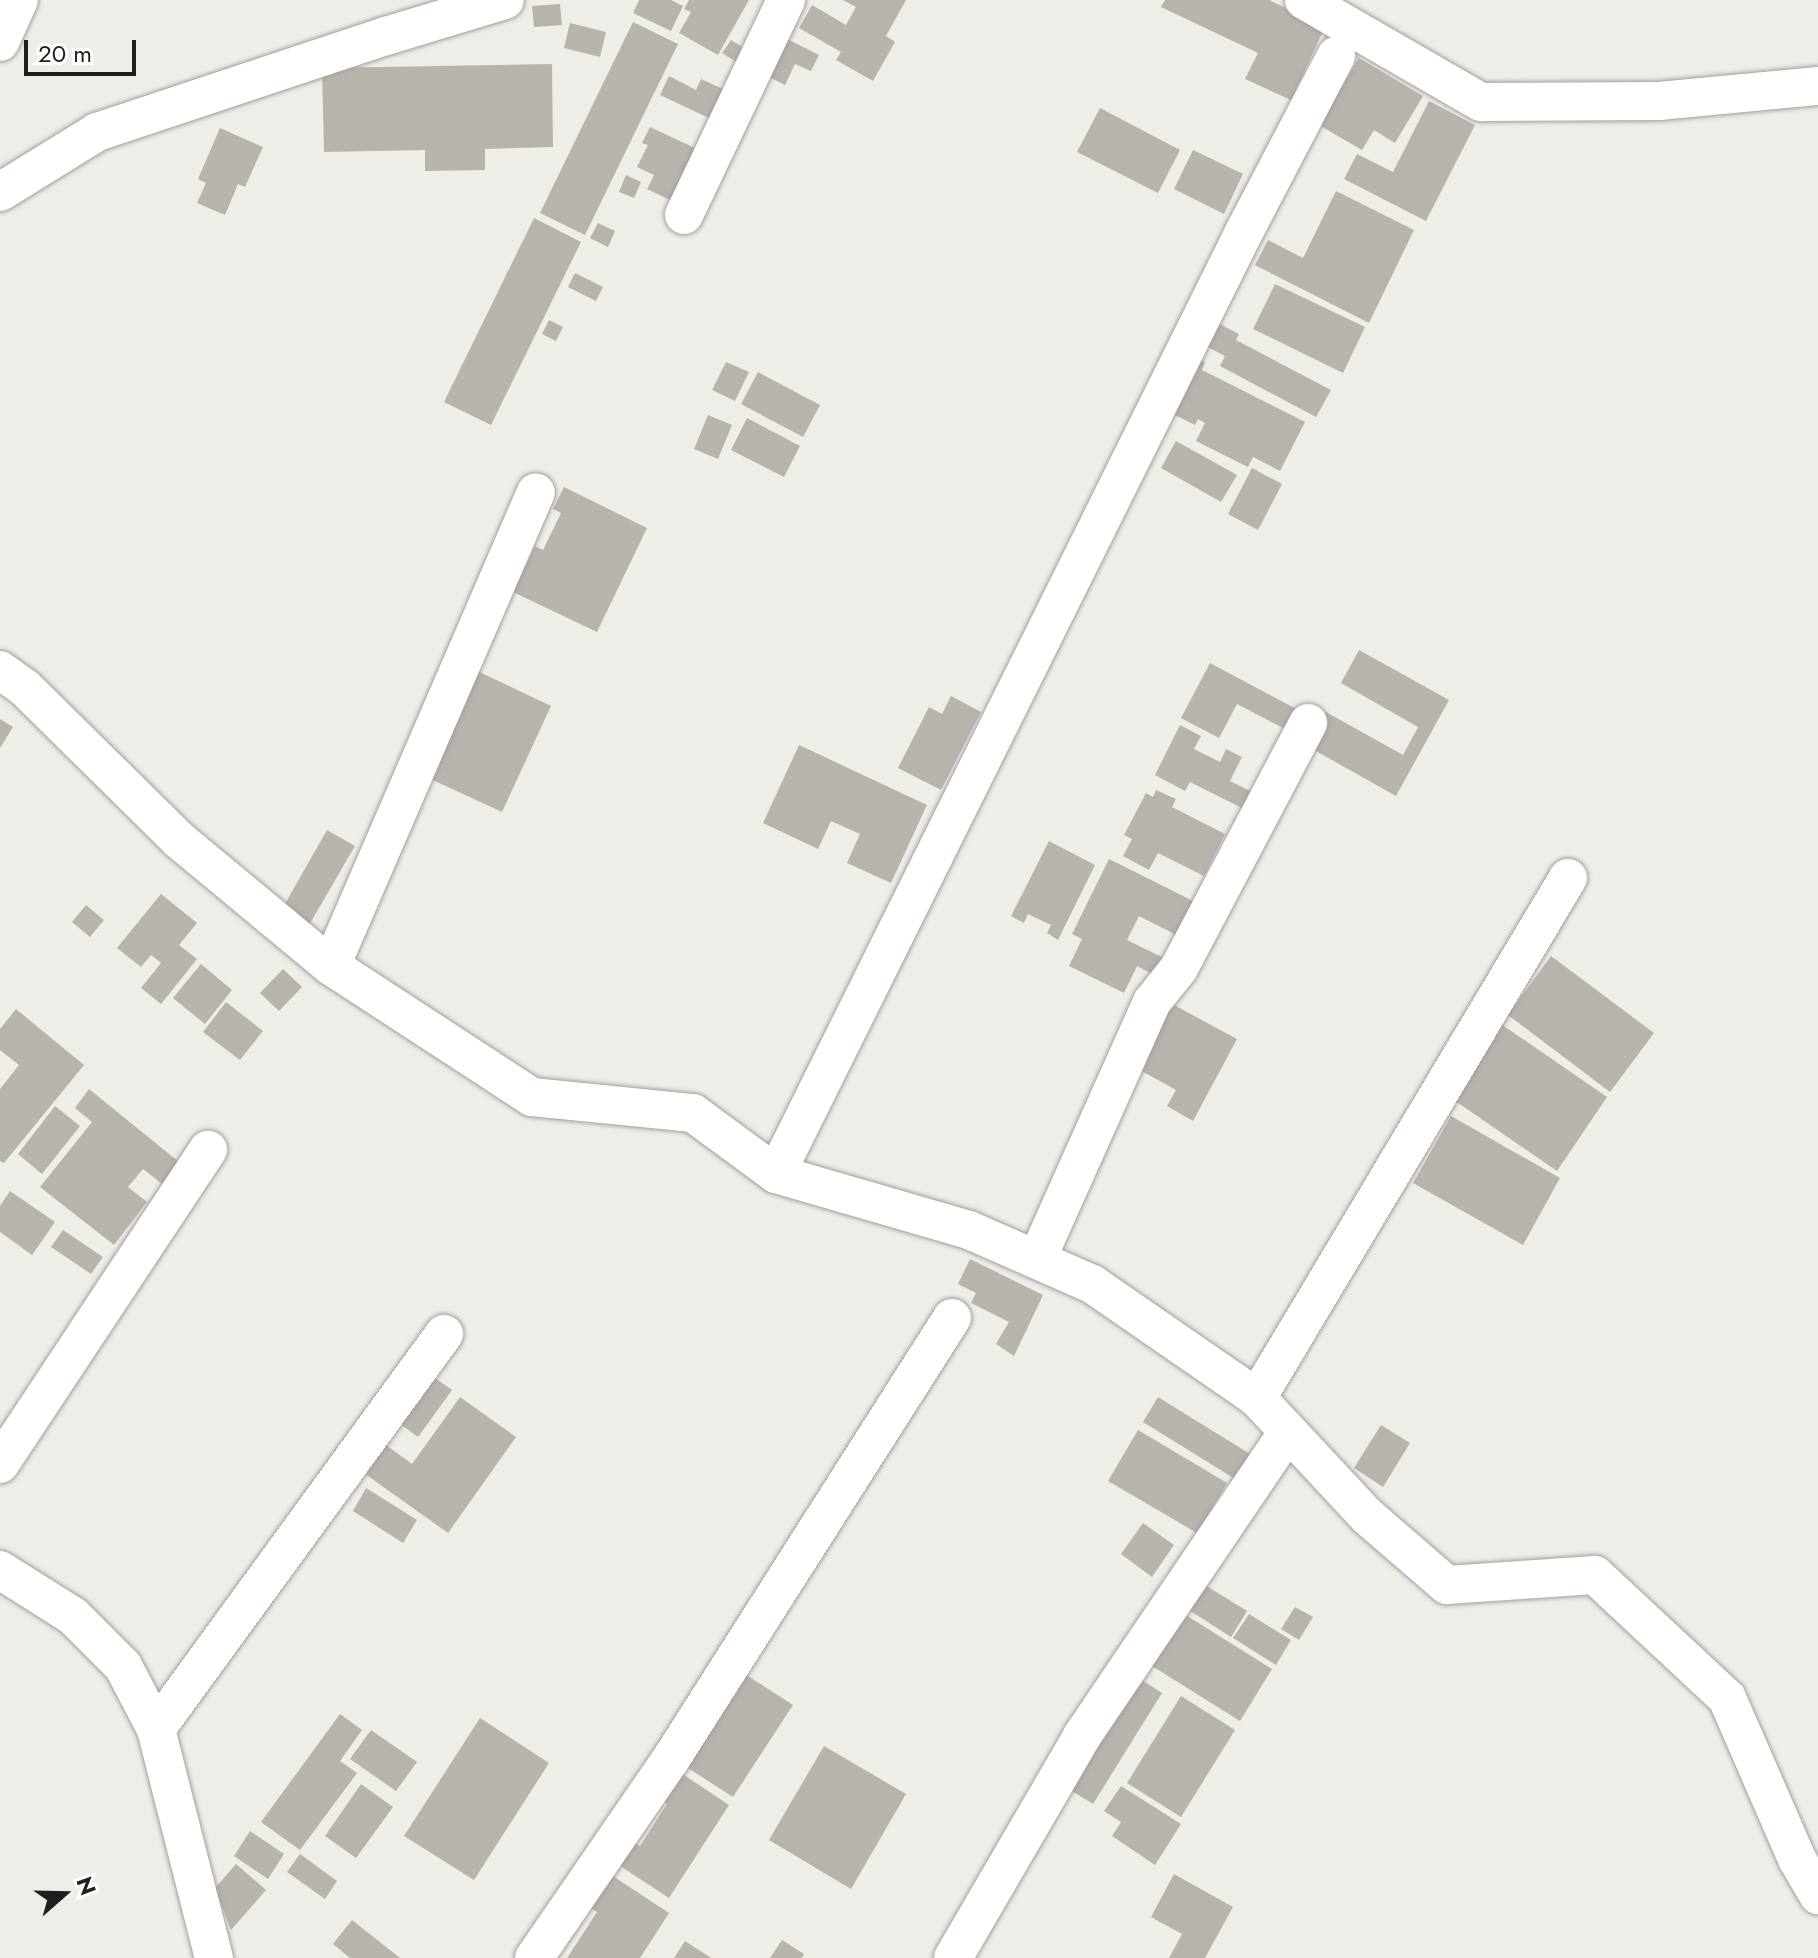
<!DOCTYPE html>
<style>
body{margin:0}
#map{position:relative;width:1818px;height:1958px;overflow:hidden;background:#efede7;font-family:Jost,sans-serif}
div>[style]{position:absolute}
[style*='--x']{left:calc(var(--x)*1px);top:calc(var(--y)*1px);width:calc(var(--w)*1px);rotate:calc(var(--a)*1deg)}
.building>*{inset:0;background:#b8b3ad}
.roads{filter:drop-shadow(0 0 2px #a0a0a0) drop-shadow(0 0 2px #a0a0a0)}
.minor>*{height:38px;margin:-19px;padding:0 19px;transform-origin:19px;border-radius:19px;background:#fff}
span{translate:-50% -50%;white-space:nowrap;text-align:center;line-height:1.15;-webkit-text-stroke:6px #fff;paint-order:stroke}
.north{position:absolute;left:24px;top:1854px;width:80px;height:80px;-webkit-text-stroke:6px #fff;paint-order:stroke;rotate:70deg;font-size:22px;font-weight:700;line-height:32px;text-align:center;color:#1f1f1f}
.north::after{content:'';display:block;margin:auto;width:28px;height:36px;background:#1f1f1f;clip-path:polygon(50% 0,100% 100%,50% 72%,0 100%)}
.scale{position:absolute;left:24px;top:40px;width:112px;height:36px;box-sizing:border-box;border:4px solid #1f1f1f;border-top:0;padding-left:10px;font-size:24px;line-height:28px;white-space:nowrap;color:#1f1f1f;-webkit-text-stroke:6px #fff;paint-order:stroke}
</style>
<div id="map">
<div class="building">
<div style="clip-path:polygon(639px 0,671px 0,683px 6px,671px 31px,633px 13px)"></div>
<div style="clip-path:polygon(689px 0,749px 0,718px 55px,679px 33px,691px 12px,684px 9px)"></div>
<div style="clip-path:polygon(843px 0,906px 0,886px 36px,895px 42px,873px 81px,836px 60px,841px 52px,799px 28px,812px 5px,846px 25px,856px 7px)"></div>
<div style="clip-path:polygon(1165px 0,1269px 0,1325px 27px,1291px 100px,1245px 79px,1258px 53px,1161px 7px)"></div>
<div style="clip-path:polygon(560px 4px,562px 25px,534px 27px,532px 6px)"></div>
<div style="clip-path:polygon(633px 22px,678px 44px,585px 235px,540px 213px)"></div>
<div style="clip-path:polygon(570px 23px,606px 32px,600px 57px,564px 48px)"></div>
<div style="clip-path:polygon(781px 36px,819px 55px,811px 71px,795px 64px,785px 85px,763px 74px)"></div>
<div style="clip-path:polygon(731px 40px,746px 49px,738px 63px,722px 53px)"></div>
<div style="clip-path:polygon(1359px 58px,1423px 96px,1395px 143px,1374px 130px,1362px 150px,1319px 125px)"></div>
<div style="clip-path:polygon(552px 64px,553px 147px,485px 149px,485px 170px,425px 171px,425px 150px,324px 152px,322px 68px)"></div>
<div style="clip-path:polygon(669px 76px,696px 90px,701px 79px,725px 90px,711px 119px,660px 95px)"></div>
<div style="clip-path:polygon(1429px 101px,1475px 125px,1426px 221px,1344px 179px,1357px 154px,1393px 172px)"></div>
<div style="clip-path:polygon(1100px 108px,1180px 150px,1158px 193px,1077px 152px)"></div>
<div style="clip-path:polygon(650px 127px,697px 149px,672px 201px,647px 189px,654px 175px,637px 167px,648px 145px,642px 143px)"></div>
<div style="clip-path:polygon(220px 128px,263px 147px,245px 187px,238px 184px,225px 215px,197px 203px,206px 183px,198px 179px)"></div>
<div style="clip-path:polygon(1193px 150px,1243px 174px,1224px 214px,1174px 189px)"></div>
<div style="clip-path:polygon(626px 175px,641px 182px,634px 198px,619px 192px)"></div>
<div style="clip-path:polygon(1336px 191px,1414px 230px,1369px 323px,1255px 265px,1268px 240px,1303px 258px)"></div>
<div style="clip-path:polygon(534px 218px,581px 242px,491px 425px,444px 402px)"></div>
<div style="clip-path:polygon(598px 223px,615px 231px,608px 247px,590px 238px)"></div>
<div style="clip-path:polygon(575px 273px,603px 287px,596px 301px,568px 287px)"></div>
<div style="clip-path:polygon(1275px 284px,1365px 327px,1343px 373px,1253px 329px)"></div>
<div style="clip-path:polygon(1208px 318px,1239px 334px,1236px 340px,1331px 390px,1316px 417px,1220px 366px,1225px 356px,1196px 341px)"></div>
<div style="clip-path:polygon(549px 320px,563px 327px,556px 341px,542px 334px)"></div>
<div style="clip-path:polygon(1188px 354px,1205px 362px,1202px 370px,1305px 422px,1280px 471px,1253px 457px,1248px 467px,1196px 441px,1205px 423px,1198px 419px,1195px 425px,1169px 412px)"></div>
<div style="clip-path:polygon(726px 362px,749px 372px,735px 401px,712px 390px)"></div>
<div style="clip-path:polygon(758px 372px,820px 405px,803px 437px,741px 404px)"></div>
<div style="clip-path:polygon(708px 415px,732px 425px,718px 459px,694px 449px)"></div>
<div style="clip-path:polygon(747px 418px,800px 446px,784px 477px,731px 450px)"></div>
<div style="clip-path:polygon(1176px 441px,1237px 475px,1221px 502px,1161px 468px)"></div>
<div style="clip-path:polygon(1252px 468px,1282px 484px,1258px 530px,1228px 514px)"></div>
<div style="clip-path:polygon(564px 487px,647px 528px,597px 632px,513px 592px,535px 546px,543px 550px,561px 513px,553px 509px)"></div>
<div style="clip-path:polygon(1359px 650px,1449px 700px,1396px 796px,1307px 746px,1326px 712px,1403px 755px,1418px 727px,1341px 683px)"></div>
<div style="clip-path:polygon(1210px 663px,1298px 710px,1287px 730px,1237px 704px,1219px 738px,1181px 718px)"></div>
<div style="clip-path:polygon(471px 668px,551px 706px,502px 812px,422px 775px)"></div>
<div style="clip-path:polygon(951px 696px,981px 712px,941px 790px,898px 768px,929px 707px,942px 714px)"></div>
<div style="clip-path:polygon(0 719px,13px 727px,0 748px)"></div>
<div style="clip-path:polygon(1180px 725px,1201px 736px,1194px 749px,1220px 762px,1226px 749px,1242px 757px,1230px 781px,1258px 795px,1250px 812px,1190px 782px,1185px 791px,1155px 775px)"></div>
<div style="clip-path:polygon(799px 745px,927px 805px,891px 883px,847px 863px,860px 834px,831px 821px,818px 849px,763px 823px)"></div>
<div style="clip-path:polygon(1156px 790px,1176px 799px,1172px 807px,1225px 834px,1204px 876px,1158px 853px,1149px 870px,1123px 856px,1132px 839px,1124px 835px,1146px 793px,1153px 797px)"></div>
<div style="clip-path:polygon(327px 830px,355px 846px,309px 925px,282px 909px)"></div>
<div style="clip-path:polygon(1049px 841px,1095px 865px,1058px 940px,1047px 933px,1051px 925px,1028px 914px,1024px 923px,1011px 916px)"></div>
<div style="clip-path:polygon(1109px 859px,1199px 904px,1182px 938px,1139px 916px,1127px 940px,1170px 961px,1162px 979px,1137px 966px,1124px 993px,1069px 966px,1082px 939px,1072px 934px)"></div>
<div style="clip-path:polygon(161px 894px,197px 923px,179px 945px,197px 959px,161px 1004px,141px 988px,161px 963px,151px 955px,141px 967px,117px 948px)"></div>
<div style="clip-path:polygon(86px 905px,104px 920px,90px 937px,72px 922px)"></div>
<div style="clip-path:polygon(1551px 956px,1654px 1033px,1610px 1092px,1508px 1015px)"></div>
<div style="clip-path:polygon(201px 964px,232px 990px,205px 1024px,173px 998px)"></div>
<div style="clip-path:polygon(283px 969px,302px 987px,279px 1011px,260px 993px)"></div>
<div style="clip-path:polygon(1163px 999px,1237px 1039px,1193px 1121px,1167px 1106px,1176px 1090px,1129px 1064px)"></div>
<div style="clip-path:polygon(226px 1002px,263px 1031px,240px 1060px,203px 1032px)"></div>
<div style="clip-path:polygon(16px 1009px,84px 1065px,4px 1163px,0 1161px,0 1089px,19px 1065px,0 1050px,0 1029px)"></div>
<div style="clip-path:polygon(1501px 1024px,1607px 1097px,1557px 1171px,1451px 1098px)"></div>
<div style="clip-path:polygon(89px 1089px,179px 1162px,162px 1184px,143px 1169px,128px 1187px,147px 1202px,114px 1245px,40px 1187px,92px 1122px,75px 1108px)"></div>
<div style="clip-path:polygon(55px 1106px,80px 1126px,42px 1174px,18px 1154px)"></div>
<div style="clip-path:polygon(1451px 1116px,1560px 1178px,1523px 1245px,1413px 1183px)"></div>
<div style="clip-path:polygon(10px 1191px,55px 1222px,32px 1255px,0 1232px,0 1206px)"></div>
<div style="clip-path:polygon(63px 1230px,103px 1257px,91px 1274px,51px 1247px)"></div>
<div style="clip-path:polygon(970px 1259px,1043px 1295px,1014px 1356px,996px 1344px,1009px 1322px,971px 1303px,976px 1293px,958px 1284px)"></div>
<div style="clip-path:polygon(425px 1371px,452px 1390px,418px 1437px,392px 1418px)"></div>
<div style="clip-path:polygon(460px 1397px,516px 1437px,448px 1533px,361px 1471px,382px 1442px,412px 1464px)"></div>
<div style="clip-path:polygon(1158px 1397px,1250px 1454px,1235px 1479px,1143px 1422px)"></div>
<div style="clip-path:polygon(1381px 1425px,1410px 1443px,1383px 1487px,1354px 1468px)"></div>
<div style="clip-path:polygon(1138px 1430px,1227px 1483px,1197px 1533px,1108px 1481px)"></div>
<div style="clip-path:polygon(366px 1488px,417px 1520px,403px 1543px,353px 1511px)"></div>
<div style="clip-path:polygon(1143px 1523px,1174px 1545px,1152px 1577px,1121px 1554px)"></div>
<div style="clip-path:polygon(1197px 1580px,1247px 1611px,1231px 1637px,1181px 1605px)"></div>
<div style="clip-path:polygon(1295px 1607px,1313px 1617px,1299px 1640px,1281px 1629px)"></div>
<div style="clip-path:polygon(1176px 1609px,1272px 1669px,1240px 1721px,1144px 1661px)"></div>
<div style="clip-path:polygon(1249px 1614px,1291px 1640px,1276px 1665px,1233px 1638px)"></div>
<div style="clip-path:polygon(737px 1669px,793px 1705px,733px 1797px,677px 1761px)"></div>
<div style="clip-path:polygon(1131px 1673px,1162px 1693px,1093px 1804px,1062px 1785px)"></div>
<div style="clip-path:polygon(1181px 1696px,1235px 1730px,1181px 1817px,1127px 1783px)"></div>
<div style="clip-path:polygon(340px 1714px,362px 1730px,340px 1761px,357px 1773px,300px 1850px,261px 1822px)"></div>
<div style="clip-path:polygon(480px 1718px,549px 1763px,474px 1880px,404px 1836px)"></div>
<div style="clip-path:polygon(371px 1730px,417px 1762px,396px 1791px,350px 1759px)"></div>
<div style="clip-path:polygon(824px 1746px,906px 1794px,851px 1889px,769px 1840px)"></div>
<div style="clip-path:polygon(672px 1767px,729px 1805px,669px 1898px,611px 1860px,626px 1837px,640px 1846px,667px 1804px,653px 1795px)"></div>
<div style="clip-path:polygon(361px 1784px,393px 1807px,356px 1858px,325px 1836px)"></div>
<div style="clip-path:polygon(1121px 1786px,1181px 1824px,1155px 1865px,1112px 1836px,1121px 1822px,1104px 1811px)"></div>
<div style="clip-path:polygon(250px 1831px,284px 1854px,268px 1879px,234px 1856px)"></div>
<div style="clip-path:polygon(300px 1854px,337px 1881px,325px 1899px,287px 1872px)"></div>
<div style="clip-path:polygon(236px 1864px,266px 1890px,231px 1930px,215px 1888px)"></div>
<div style="clip-path:polygon(602px 1869px,669px 1913px,640px 1958px,567px 1958px,597px 1912px,580px 1901px)"></div>
<div style="clip-path:polygon(1174px 1874px,1233px 1907px,1205px 1958px,1169px 1958px,1182px 1934px,1151px 1917px)"></div>
<div style="clip-path:polygon(352px 1920px,400px 1958px,350px 1958px,333px 1944px)"></div>
<div style="clip-path:polygon(782px 1940px,804px 1954px,802px 1958px,770px 1958px)"></div>
<div style="clip-path:polygon(685px 1941px,711px 1958px,674px 1958px)"></div>
</div>
<div class="roads">
<div class="minor">
<div style="--x:1304;--y:0;--w:204;--a:30"></div>
<div style="--x:1481;--y:102;--w:178;--a:-0.3"></div>
<div style="--x:1659;--y:101;--w:160;--a:-5.4"></div>
<div style="--x:0;--y:42;--w:46;--a:-65.7"></div>
<div style="--x:0;--y:192;--w:114;--a:-31.7"></div>
<div style="--x:97;--y:132;--w:305;--a:-18.4"></div>
<div style="--x:386;--y:36;--w:124;--a:-16.8"></div>
<div style="--x:684;--y:215;--w:238;--a:-64.6"></div>
<div style="--x:0;--y:670;--w:31;--a:36"></div>
<div style="--x:25;--y:688;--w:216;--a:44.6"></div>
<div style="--x:179;--y:840;--w:197;--a:39.7"></div>
<div style="--x:331;--y:966;--w:240;--a:33.1"></div>
<div style="--x:532;--y:1097;--w:162;--a:5.7"></div>
<div style="--x:693;--y:1113;--w:103;--a:36.3"></div>
<div style="--x:776;--y:1174;--w:201;--a:16.2"></div>
<div style="--x:969;--y:1230;--w:134;--a:23.7"></div>
<div style="--x:1092;--y:1284;--w:201;--a:34.6"></div>
<div style="--x:1257;--y:1398;--w:161;--a:47"></div>
<div style="--x:1367;--y:1516;--w:106;--a:40.8"></div>
<div style="--x:1447;--y:1585;--w:148;--a:-3.9"></div>
<div style="--x:1595;--y:1575;--w:180;--a:43"></div>
<div style="--x:1727;--y:1698;--w:176;--a:66.5"></div>
<div style="--x:1797;--y:1859;--w:42;--a:59.7"></div>
<div style="--x:331;--y:966;--w:516;--a:-66.61"></div>
<div style="--x:776;--y:1174;--w:1052;--a:-63.58"></div>
<div style="--x:1244;--y:232;--w:199;--a:-62.4"></div>
<div style="--x:1037;--y:1259;--w:282;--a:-65.9"></div>
<div style="--x:1152;--y:1002;--w:43;--a:-51.5"></div>
<div style="--x:1179;--y:968;--w:277;--a:-62.2"></div>
<div style="--x:1257;--y:1398;--w:606;--a:-59.12"></div>
<div style="--x:0;--y:1464;--w:377;--a:-56.5"></div>
<div style="--x:0;--y:1570;--w:86;--a:32.2"></div>
<div style="--x:73;--y:1616;--w:71;--a:45"></div>
<div style="--x:123;--y:1666;--w:71;--a:62.4"></div>
<div style="--x:156;--y:1729;--w:236;--a:75.8"></div>
<div style="--x:156;--y:1729;--w:489;--a:-53.9"></div>
<div style="--x:534;--y:1958;--w:242;--a:-55.5"></div>
<div style="--x:671;--y:1759;--w:523;--a:-57.5"></div>
<div style="--x:953;--y:1958;--w:257;--a:-59.8"></div>
<div style="--x:1082;--y:1736;--w:367;--a:-55.9"></div>
</div>
</div>
<div class="north">N</div>
<div class="scale">20 m</div>
</div>
